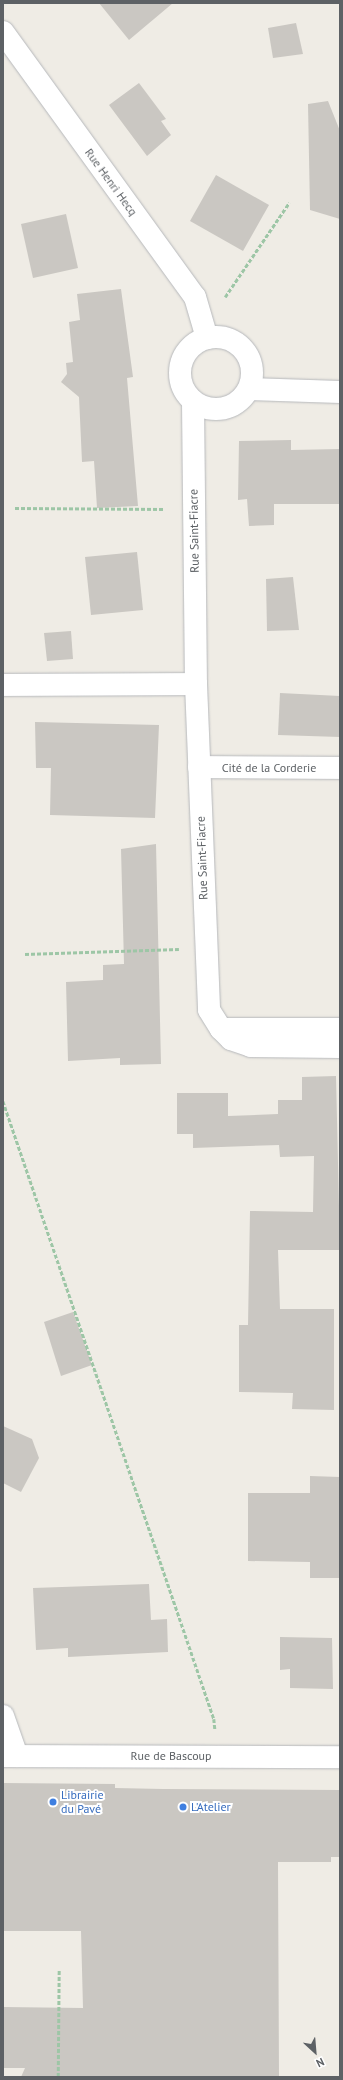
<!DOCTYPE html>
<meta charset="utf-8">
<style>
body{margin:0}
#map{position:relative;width:343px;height:2080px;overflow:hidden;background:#efece5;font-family:"PT Sans",sans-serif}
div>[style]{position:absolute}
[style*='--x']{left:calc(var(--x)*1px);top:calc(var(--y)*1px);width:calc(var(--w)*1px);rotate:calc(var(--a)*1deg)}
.building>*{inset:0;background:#cac7c2}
.path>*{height:2.5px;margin-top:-1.25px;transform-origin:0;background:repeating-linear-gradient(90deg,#9dc6a6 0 4px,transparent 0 6px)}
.roads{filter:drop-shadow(0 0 1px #b6b8bb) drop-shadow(0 0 1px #b6b8bb)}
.minor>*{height:22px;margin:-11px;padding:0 11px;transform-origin:11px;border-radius:11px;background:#fff}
.minor>.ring{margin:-11px;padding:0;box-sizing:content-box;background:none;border:22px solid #fff;border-radius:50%}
.secondary>*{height:22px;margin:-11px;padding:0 11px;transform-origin:11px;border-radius:11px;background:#fff}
.dots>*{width:11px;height:11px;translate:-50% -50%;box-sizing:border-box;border:2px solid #fff;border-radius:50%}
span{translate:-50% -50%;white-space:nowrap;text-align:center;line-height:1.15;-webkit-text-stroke:4px #fff;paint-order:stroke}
.street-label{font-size:12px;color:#5d6165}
.shop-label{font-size:12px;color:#366cbe}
.left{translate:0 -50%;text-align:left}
.frame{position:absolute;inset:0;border:4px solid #5d6165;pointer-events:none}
.north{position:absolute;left:295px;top:2032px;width:40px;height:40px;-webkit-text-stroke:3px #fff;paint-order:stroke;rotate:154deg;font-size:11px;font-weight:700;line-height:16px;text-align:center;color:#5d6165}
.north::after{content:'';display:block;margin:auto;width:14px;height:18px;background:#5d6165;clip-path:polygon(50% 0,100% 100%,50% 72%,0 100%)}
</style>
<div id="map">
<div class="building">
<div style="clip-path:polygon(99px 3px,173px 3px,129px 40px)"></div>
<div style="clip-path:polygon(296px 23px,303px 54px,273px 58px,268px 28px)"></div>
<div style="clip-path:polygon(139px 83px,166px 119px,161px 121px,171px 135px,147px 156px,109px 105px)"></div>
<div style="clip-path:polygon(328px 101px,340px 131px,340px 219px,310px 210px,308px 104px)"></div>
<div style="clip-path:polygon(216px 175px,269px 205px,243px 251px,190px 221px)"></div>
<div style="clip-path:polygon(66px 214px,78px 268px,33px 278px,21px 224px)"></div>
<div style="clip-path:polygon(121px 289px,133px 377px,127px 378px,138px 506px,97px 508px,94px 461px,82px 462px,79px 397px,61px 382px,67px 374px,66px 363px,73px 362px,69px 322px,80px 320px,77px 294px)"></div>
<div style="clip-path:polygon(291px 440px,291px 450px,340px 449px,340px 504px,274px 504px,274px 525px,249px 526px,247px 499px,238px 500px,239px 441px)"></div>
<div style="clip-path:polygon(137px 552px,143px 610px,91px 615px,85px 557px)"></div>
<div style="clip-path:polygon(293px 577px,299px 630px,267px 631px,266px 579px)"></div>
<div style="clip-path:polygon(71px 631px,73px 659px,47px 661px,44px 633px)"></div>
<div style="clip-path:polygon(280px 693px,340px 696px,340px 737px,278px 735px)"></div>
<div style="clip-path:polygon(35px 722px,159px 725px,155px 818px,50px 815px,51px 768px,36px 768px)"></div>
<div style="clip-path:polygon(156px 844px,161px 1064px,120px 1065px,120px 1058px,68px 1061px,66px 982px,103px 980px,103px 965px,124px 964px,121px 849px)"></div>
<div style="clip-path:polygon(336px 1076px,340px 1250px,278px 1250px,280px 1309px,334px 1309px,334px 1410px,292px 1409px,293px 1393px,239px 1392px,239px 1325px,248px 1325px,250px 1211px,313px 1212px,314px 1156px,280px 1157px,279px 1145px,193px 1148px,193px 1134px,177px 1134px,177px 1093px,228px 1093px,228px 1116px,278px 1114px,278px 1100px,302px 1100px,302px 1077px)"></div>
<div style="clip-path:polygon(73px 1312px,92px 1365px,61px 1376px,44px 1322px)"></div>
<div style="clip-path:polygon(3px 1426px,32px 1439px,39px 1458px,21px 1492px,3px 1483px)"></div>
<div style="clip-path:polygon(310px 1476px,340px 1477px,340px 1578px,310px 1578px,310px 1562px,248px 1561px,248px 1493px,310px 1493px)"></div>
<div style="clip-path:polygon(149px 1584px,151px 1620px,167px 1619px,168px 1652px,68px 1657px,68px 1648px,36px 1650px,33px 1588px)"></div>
<div style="clip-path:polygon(280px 1637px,332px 1638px,333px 1689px,290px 1688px,290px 1669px,280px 1670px)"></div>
<div style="clip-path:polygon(3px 1783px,115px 1784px,115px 1788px,163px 1789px,340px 1790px,340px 1857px,331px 1857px,331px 1862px,278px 1862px,279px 2077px,21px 2077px,25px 2068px,3px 2068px,3px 2007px,83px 2008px,81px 1931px,4px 1931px)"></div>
</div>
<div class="path">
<div style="--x:225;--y:297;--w:114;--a:-55.8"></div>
<div style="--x:15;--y:508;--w:150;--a:0.4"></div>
<div style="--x:25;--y:954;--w:154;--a:-1.9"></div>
<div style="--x:3;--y:1101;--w:653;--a:71.15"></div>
<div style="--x:214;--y:1719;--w:10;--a:84"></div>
<div style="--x:58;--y:2077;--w:107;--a:-89.5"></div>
</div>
<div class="roads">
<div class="minor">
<div style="--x:3;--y:32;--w:327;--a:54.1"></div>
<div style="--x:195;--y:297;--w:43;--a:73.7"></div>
<div class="ring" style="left:180px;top:337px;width:50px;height:50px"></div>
<div style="--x:249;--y:389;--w:91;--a:1.9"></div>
<div style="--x:193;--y:402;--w:282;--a:89.4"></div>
<div style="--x:196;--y:684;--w:326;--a:87.7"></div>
<div style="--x:209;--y:1010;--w:22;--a:58"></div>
<div style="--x:221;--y:1029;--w:119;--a:0"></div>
<div style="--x:3;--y:685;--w:193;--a:-0.3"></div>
<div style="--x:199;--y:767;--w:141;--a:0.4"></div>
<div style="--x:221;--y:1029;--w:14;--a:45"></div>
<div style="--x:231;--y:1039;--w:21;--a:19"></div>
<div style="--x:251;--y:1046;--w:89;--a:0.6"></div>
<div style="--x:3;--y:1716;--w:42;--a:70.7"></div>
</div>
<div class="secondary">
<div style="--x:3;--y:1756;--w:337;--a:0.2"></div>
</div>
</div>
<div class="dots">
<div style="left:53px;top:1802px;background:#3f7fe0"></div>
<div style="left:183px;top:1807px;background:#3f7fe0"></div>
</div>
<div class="street-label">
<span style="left:111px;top:182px;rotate:54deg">Rue Henri Hecq</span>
<span style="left:194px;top:531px;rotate:-91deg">Rue Saint-Fiacre</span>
<span style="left:269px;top:768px">Cité de la Corderie</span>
<span style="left:202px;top:858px;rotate:-92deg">Rue Saint-Fiacre</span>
<span style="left:171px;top:1756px">Rue de Bascoup</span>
</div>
<div class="shop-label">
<span class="left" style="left:61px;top:1802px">Librairie<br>du Pavé</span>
<span class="left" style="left:191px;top:1807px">L'Atelier</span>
</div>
<div class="frame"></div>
<div class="north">N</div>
</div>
